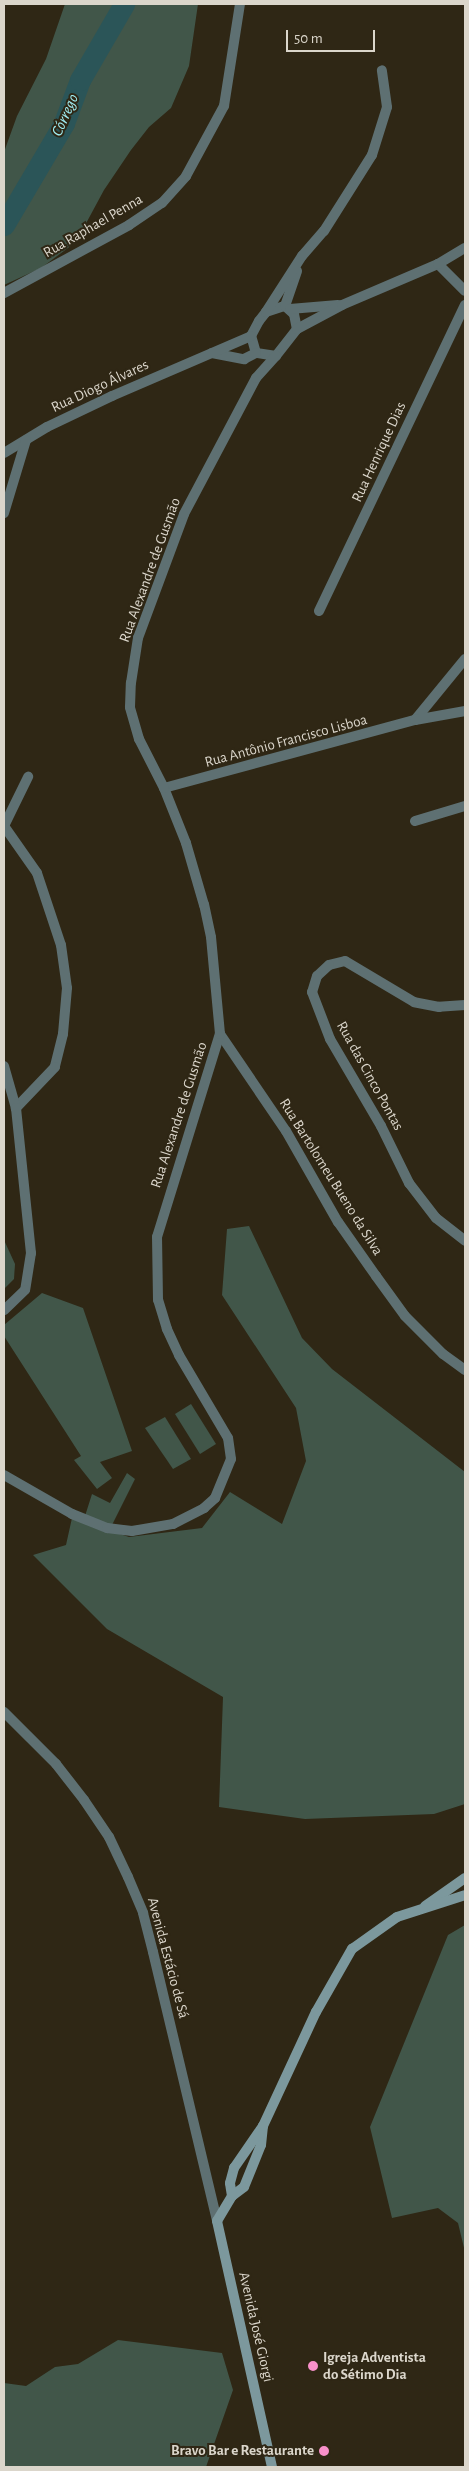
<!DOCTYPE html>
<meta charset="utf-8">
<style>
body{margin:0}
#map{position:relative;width:469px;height:2471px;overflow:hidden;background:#2f2715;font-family:"Alegreya Sans",sans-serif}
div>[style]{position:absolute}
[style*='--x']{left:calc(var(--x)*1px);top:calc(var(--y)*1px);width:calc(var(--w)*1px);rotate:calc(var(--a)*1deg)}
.green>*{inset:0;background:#415649}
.river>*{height:21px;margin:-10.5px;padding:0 10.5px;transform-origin:10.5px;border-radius:10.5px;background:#2b5558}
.street>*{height:10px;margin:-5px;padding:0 5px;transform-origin:5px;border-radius:5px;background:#5e7072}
.secondary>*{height:10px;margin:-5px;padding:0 5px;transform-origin:5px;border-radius:5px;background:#7c989d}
.dots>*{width:14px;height:14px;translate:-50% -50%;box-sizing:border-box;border:2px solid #2f2715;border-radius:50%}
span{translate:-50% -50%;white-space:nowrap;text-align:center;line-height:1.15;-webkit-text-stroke:4px #2f2715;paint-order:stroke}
.street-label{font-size:15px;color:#dbd6cb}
.poi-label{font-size:15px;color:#dbd6cb;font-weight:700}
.left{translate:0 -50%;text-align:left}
.right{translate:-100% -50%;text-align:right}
.water-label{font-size:16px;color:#a1eff5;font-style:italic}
.frame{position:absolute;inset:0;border:5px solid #dbd6cb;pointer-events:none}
.scale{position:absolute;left:286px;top:30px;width:89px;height:22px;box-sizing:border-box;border:2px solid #dbd6cb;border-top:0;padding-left:6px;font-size:15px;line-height:18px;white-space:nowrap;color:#dbd6cb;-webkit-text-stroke:4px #2f2715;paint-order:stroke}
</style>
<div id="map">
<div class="green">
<div style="clip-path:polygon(65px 4px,198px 4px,189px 66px,171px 108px,149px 127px,131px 150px,104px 190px,76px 242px,41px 268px,4px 285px,4px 152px,17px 116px,46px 59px)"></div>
<div style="clip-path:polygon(249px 1226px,302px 1338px,332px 1369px,465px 1472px,465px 1804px,434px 1814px,305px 1819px,219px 1807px,223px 1697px,107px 1629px,33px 1555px,66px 1545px,72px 1518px,129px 1537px,202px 1528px,230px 1492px,282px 1524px,306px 1461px,296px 1408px,222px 1295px,227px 1229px)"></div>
<div style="clip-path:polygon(4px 1240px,15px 1264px,14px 1279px,4px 1289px)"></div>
<div style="clip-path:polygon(42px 1293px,83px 1308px,132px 1451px,100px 1462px,112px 1478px,97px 1489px,74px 1460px,81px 1456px,4px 1336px,4px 1325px)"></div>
<div style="clip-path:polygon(191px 1404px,216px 1444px,200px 1454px,175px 1414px)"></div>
<div style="clip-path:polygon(165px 1417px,191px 1459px,173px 1469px,145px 1428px)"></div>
<div style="clip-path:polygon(127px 1473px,135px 1479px,111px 1527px,85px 1516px,92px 1494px,110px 1503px)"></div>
<div style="clip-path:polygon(465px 1925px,465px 2252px,458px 2223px,438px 2208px,392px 2218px,370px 2127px,448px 1935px)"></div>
<div style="clip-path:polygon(118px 2340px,222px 2353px,233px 2390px,206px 2467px,4px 2467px,4px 2383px,26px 2386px,55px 2367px,78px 2364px)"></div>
</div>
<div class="river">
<div style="--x:4;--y:225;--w:118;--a:-59.5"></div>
<div style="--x:64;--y:123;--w:46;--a:-69.6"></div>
<div style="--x:80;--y:80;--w:88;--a:-59.9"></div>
</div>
<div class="street">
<div style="--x:438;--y:264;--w:38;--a:45"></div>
<div style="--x:4;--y:293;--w:142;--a:-28.5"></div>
<div style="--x:129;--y:225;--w:40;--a:-34"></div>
<div style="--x:162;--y:203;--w:36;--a:-48"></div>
<div style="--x:186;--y:176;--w:80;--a:-61.5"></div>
<div style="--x:224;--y:106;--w:103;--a:-81.1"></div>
<div style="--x:285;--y:306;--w:12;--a:42"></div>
<div style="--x:294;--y:314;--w:15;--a:79"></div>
<div style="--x:297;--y:329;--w:34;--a:128"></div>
<div style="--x:276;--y:356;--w:20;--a:-171"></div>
<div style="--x:256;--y:353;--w:18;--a:-106"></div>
<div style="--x:251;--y:336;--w:17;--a:-62"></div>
<div style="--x:259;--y:321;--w:11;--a:-52"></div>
<div style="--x:266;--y:312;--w:20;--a:-18"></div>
<div style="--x:285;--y:306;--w:37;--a:-71"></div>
<div style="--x:290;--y:309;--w:48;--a:-4.8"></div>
<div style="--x:266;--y:312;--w:67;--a:-57.3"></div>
<div style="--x:302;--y:256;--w:33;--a:-49"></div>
<div style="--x:324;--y:231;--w:90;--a:-57.7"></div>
<div style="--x:372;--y:155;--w:50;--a:-72.6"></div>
<div style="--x:387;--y:107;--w:37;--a:-98"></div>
<div style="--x:297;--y:329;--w:51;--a:-28.1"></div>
<div style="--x:342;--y:305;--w:104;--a:-23.1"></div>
<div style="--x:438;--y:264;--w:31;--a:-31"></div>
<div style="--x:212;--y:353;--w:33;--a:11"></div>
<div style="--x:244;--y:359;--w:13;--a:-27"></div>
<div style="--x:4;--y:453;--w:50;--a:-31.2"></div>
<div style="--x:47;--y:427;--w:72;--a:-25.5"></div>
<div style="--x:112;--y:396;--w:151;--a:-23.3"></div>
<div style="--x:4;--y:513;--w:76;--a:-73.2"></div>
<div style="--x:319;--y:611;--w:339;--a:-64.5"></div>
<div style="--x:415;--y:720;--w:79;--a:-50.7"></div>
<div style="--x:164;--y:788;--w:260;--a:-15.2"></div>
<div style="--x:415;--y:720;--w:51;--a:-10.2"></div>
<div style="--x:415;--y:821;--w:52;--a:-16.7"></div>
<div style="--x:4;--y:826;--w:57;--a:54.9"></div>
<div style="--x:37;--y:873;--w:76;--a:71.6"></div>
<div style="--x:61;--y:945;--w:43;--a:82.1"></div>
<div style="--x:67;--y:988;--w:46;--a:95"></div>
<div style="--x:63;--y:1034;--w:34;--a:104"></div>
<div style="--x:55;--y:1067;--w:57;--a:133.6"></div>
<div style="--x:4;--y:826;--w:55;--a:-63.9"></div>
<div style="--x:465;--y:1005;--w:26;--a:176"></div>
<div style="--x:439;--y:1007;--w:25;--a:-169"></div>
<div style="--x:414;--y:1002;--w:80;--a:-149.3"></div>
<div style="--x:345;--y:961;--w:16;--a:166"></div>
<div style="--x:329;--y:965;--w:16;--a:137"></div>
<div style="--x:317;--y:976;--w:17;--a:107"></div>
<div style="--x:312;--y:992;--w:50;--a:69"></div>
<div style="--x:330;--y:1039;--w:101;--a:59.6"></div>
<div style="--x:381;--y:1126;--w:64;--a:63.8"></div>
<div style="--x:409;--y:1183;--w:44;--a:52.4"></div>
<div style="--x:436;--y:1218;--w:37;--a:38"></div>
<div style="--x:220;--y:1034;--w:117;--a:55.8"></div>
<div style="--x:286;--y:1131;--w:105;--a:60.3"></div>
<div style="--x:338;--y:1222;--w:66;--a:54.9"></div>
<div style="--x:376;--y:1276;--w:49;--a:54.1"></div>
<div style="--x:405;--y:1316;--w:54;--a:45"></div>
<div style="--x:443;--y:1354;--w:27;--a:36"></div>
<div style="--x:4;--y:1066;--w:44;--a:74.1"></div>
<div style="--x:16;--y:1108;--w:146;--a:84.1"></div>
<div style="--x:31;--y:1253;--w:37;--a:99"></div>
<div style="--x:25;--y:1290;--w:29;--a:136"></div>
<div style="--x:4;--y:1475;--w:78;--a:29.8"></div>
<div style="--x:72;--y:1514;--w:38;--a:22"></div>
<div style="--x:107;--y:1528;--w:25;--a:7"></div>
<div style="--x:132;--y:1531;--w:42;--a:-9.7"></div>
<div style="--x:173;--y:1524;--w:35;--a:-27"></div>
<div style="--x:204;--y:1508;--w:15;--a:-42"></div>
<div style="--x:215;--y:1498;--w:42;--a:-67.7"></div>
<div style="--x:231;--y:1459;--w:21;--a:-98"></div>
<div style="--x:228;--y:1438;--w:96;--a:-120.6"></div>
<div style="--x:179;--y:1355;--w:29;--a:-115"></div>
<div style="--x:167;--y:1329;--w:30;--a:-107"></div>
<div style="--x:158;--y:1300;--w:63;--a:-90.9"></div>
<div style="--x:157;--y:1237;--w:213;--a:-72.8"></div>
<div style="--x:220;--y:1034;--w:97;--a:-95.3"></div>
<div style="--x:211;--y:937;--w:33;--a:-102"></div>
<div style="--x:204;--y:905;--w:65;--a:-106.2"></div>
<div style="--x:186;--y:843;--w:59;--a:-111.8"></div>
<div style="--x:164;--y:788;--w:55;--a:-117"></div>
<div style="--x:139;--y:739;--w:33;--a:-106"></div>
<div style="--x:130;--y:707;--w:24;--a:-88"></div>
<div style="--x:131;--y:683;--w:46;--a:-81.2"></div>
<div style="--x:138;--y:638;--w:132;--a:-69.6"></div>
<div style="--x:184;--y:514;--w:154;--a:-62.1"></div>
<div style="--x:256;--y:378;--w:30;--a:-48"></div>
<div style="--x:4;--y:1712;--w:74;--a:45"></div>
<div style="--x:56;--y:1764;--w:46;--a:52.1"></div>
<div style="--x:84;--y:1800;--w:45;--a:56"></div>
<div style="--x:109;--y:1837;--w:44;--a:64.6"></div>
<div style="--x:128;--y:1877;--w:39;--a:67"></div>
<div style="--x:143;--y:1913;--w:40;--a:75.6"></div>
<div style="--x:153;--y:1952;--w:277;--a:76.6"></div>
</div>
<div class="secondary">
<div style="--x:425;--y:1906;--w:49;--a:-35"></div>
<div style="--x:263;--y:2126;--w:19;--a:96"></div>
<div style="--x:261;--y:2145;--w:45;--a:112"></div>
<div style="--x:244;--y:2187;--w:15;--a:143"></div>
<div style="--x:232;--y:2196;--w:29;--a:121"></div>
<div style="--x:217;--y:2221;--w:252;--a:77.4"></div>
<div style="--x:232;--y:2196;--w:13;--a:-99"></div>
<div style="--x:230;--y:2183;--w:16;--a:-75"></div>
<div style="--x:234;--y:2168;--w:51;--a:-55.4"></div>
<div style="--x:263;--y:2126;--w:126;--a:-65.1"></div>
<div style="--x:316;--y:2012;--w:73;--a:-60.3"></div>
<div style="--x:352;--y:1949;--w:55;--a:-35.4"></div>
<div style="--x:397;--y:1917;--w:71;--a:-17.9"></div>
</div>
<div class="dots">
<div style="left:313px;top:2366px;background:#f990ca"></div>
<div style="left:324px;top:2451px;background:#f990ca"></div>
</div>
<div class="street-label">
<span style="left:93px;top:226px;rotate:-30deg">Rua Raphael Penna</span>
<span style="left:100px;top:386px;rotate:-25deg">Rua Diogo Álvares</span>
<span style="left:379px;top:452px;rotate:-65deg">Rua Henrique Dias</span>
<span style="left:150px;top:570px;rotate:-70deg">Rua Alexandre de Gusmão</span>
<span style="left:286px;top:741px;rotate:-15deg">Rua Antônio Francisco Lisboa</span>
<span style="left:370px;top:1076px;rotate:61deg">Rua das Cinco Pontas</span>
<span style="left:179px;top:1115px;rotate:-72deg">Rua Alexandre de Gusmão</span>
<span style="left:331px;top:1177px;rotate:58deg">Rua Bartolomeu Bueno da Silva</span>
<span style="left:168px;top:1958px;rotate:75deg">Avenida Estácio de Sá</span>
<span style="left:256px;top:2327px;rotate:77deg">Avenida José Giorgi</span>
</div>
<div class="poi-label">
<span class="left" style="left:323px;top:2366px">Igreja Adventista<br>do Sétimo Dia</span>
<span class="right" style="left:314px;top:2451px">Bravo Bar e Restaurante</span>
</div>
<div class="water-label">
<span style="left:65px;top:115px;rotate:-66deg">Córrego</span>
</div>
<div class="frame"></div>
<div class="scale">50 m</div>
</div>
